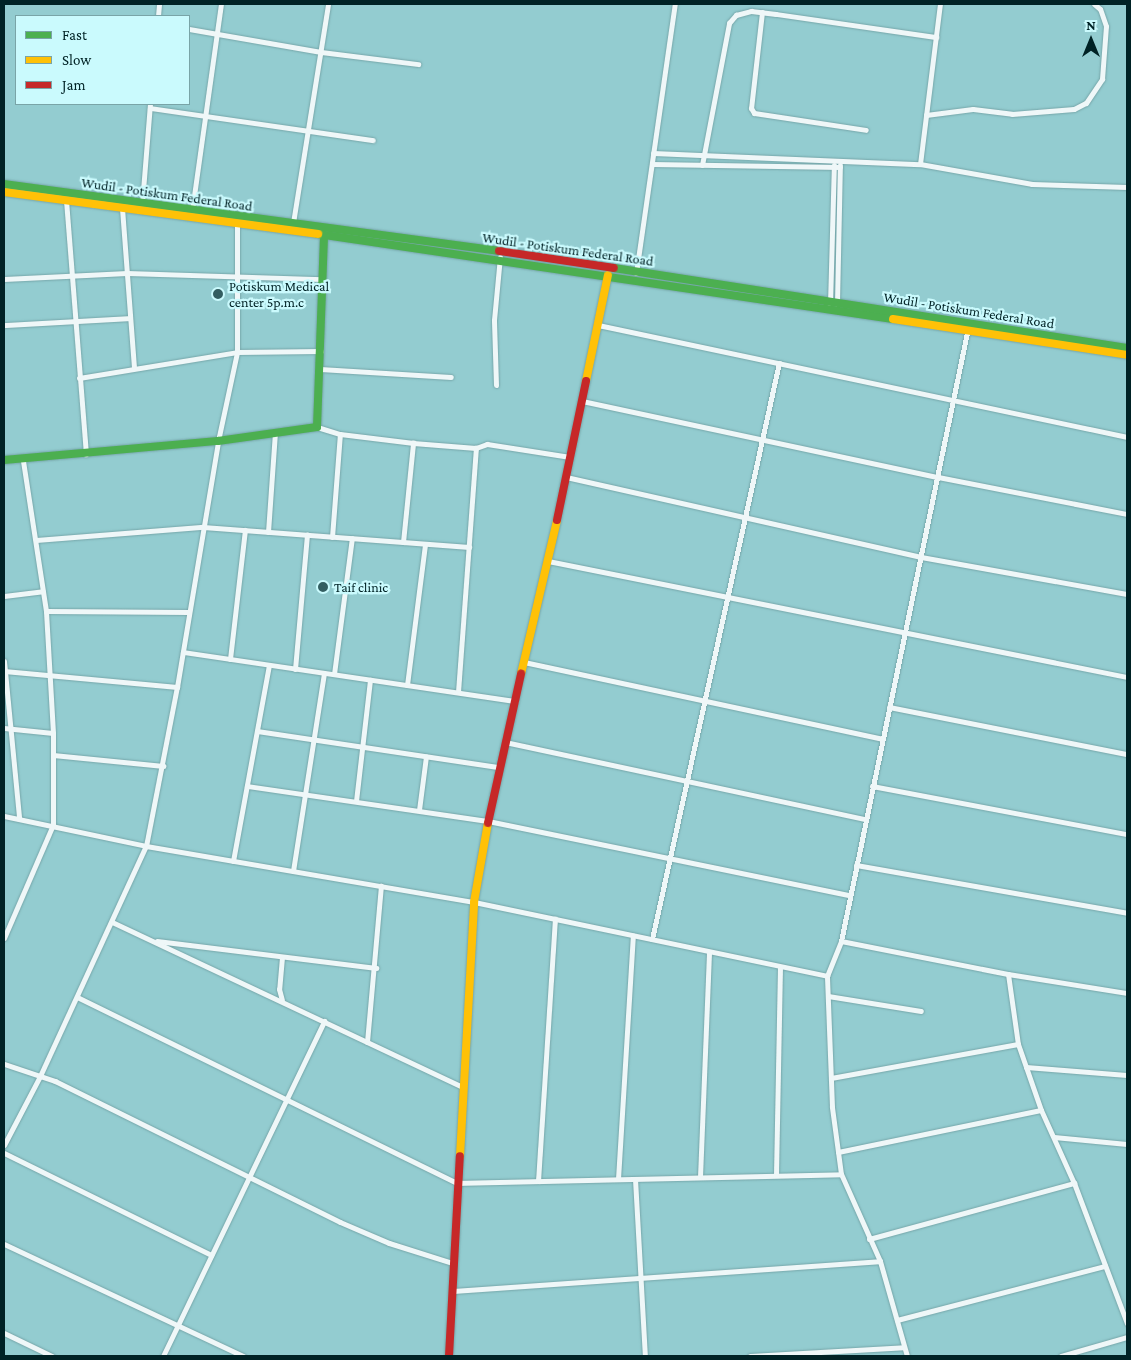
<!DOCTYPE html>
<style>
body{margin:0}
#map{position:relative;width:1131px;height:1360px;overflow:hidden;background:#93ccd0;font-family:"Crimson Pro",serif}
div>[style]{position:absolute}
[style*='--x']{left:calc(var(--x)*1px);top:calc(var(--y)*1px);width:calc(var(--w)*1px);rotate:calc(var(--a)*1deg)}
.roads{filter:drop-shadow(0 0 1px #76a6a9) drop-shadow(0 0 1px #76a6a9)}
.street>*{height:5px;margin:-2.5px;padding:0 2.5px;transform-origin:2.5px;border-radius:2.5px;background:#eff7f8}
.fast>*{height:8px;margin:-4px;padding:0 4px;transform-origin:4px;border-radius:4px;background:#4caf50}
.slow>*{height:8px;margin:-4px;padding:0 4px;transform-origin:4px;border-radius:4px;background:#ffc107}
.jam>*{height:8px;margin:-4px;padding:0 4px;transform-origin:4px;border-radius:4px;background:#c62828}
.dots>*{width:14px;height:14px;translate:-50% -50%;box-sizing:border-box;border:2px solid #cafafd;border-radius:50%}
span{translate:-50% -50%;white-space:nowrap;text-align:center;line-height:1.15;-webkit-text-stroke:4.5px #cafafd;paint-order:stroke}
.street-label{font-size:14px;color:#002225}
.poi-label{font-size:14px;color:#002225}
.left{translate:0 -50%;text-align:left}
.frame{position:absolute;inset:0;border:5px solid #002225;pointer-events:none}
.legend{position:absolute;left:15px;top:15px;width:175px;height:90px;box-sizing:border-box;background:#cafafd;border:1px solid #79a4a7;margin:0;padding:6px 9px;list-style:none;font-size:15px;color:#002225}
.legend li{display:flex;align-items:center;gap:10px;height:25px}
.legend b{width:25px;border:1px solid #79a4a7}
.north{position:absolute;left:1066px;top:15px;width:50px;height:50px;-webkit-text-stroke:4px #cafafd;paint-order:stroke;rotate:0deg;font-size:14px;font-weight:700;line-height:20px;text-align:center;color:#002225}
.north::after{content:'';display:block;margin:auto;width:18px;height:22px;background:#002225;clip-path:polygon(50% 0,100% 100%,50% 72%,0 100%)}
</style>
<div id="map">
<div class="roads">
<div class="street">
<div style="--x:762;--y:12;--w:97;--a:96.5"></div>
<div style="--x:751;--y:108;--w:6;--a:59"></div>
<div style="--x:754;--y:113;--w:113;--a:8.6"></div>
<div style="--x:158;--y:16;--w:12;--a:-85"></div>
<div style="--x:189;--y:29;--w:134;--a:9.9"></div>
<div style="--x:321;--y:52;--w:98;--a:7.1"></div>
<div style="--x:150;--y:108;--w:225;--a:8.2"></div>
<div style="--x:926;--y:115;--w:47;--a:-7.3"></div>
<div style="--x:973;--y:109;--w:39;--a:7"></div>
<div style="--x:1012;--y:114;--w:62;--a:-4.6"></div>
<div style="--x:1074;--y:109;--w:13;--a:-27"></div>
<div style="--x:1086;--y:103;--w:29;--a:-56"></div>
<div style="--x:1102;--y:79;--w:53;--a:-85.7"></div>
<div style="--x:1106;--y:26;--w:18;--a:-109"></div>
<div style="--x:1100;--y:9;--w:8;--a:-140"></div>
<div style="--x:653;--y:153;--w:267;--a:2.4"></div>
<div style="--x:920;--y:164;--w:114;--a:10.1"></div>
<div style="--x:1032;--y:184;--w:95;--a:1.8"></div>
<div style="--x:652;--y:164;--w:188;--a:0.9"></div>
<div style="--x:920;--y:164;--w:161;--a:-82.9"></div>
<div style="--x:702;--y:165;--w:145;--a:-79.2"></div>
<div style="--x:729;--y:23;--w:11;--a:-49"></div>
<div style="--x:736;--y:15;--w:16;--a:-15"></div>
<div style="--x:751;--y:11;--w:25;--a:7"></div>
<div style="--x:776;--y:14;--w:162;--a:8.2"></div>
<div style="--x:66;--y:200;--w:255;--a:85.5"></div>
<div style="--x:142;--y:203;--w:99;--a:-85.4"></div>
<div style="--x:122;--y:208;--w:160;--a:85.7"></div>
<div style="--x:192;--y:210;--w:208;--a:-82"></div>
<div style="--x:293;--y:223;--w:222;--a:-80.9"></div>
<div style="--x:636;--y:273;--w:272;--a:-81.8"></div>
<div style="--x:4;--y:279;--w:123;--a:-2.8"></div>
<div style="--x:127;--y:273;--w:195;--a:1.8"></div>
<div style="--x:830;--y:304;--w:139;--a:-88.4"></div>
<div style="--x:837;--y:304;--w:139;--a:-88.8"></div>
<div style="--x:4;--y:325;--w:125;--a:-3.2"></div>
<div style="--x:598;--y:325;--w:541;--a:11.95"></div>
<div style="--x:320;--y:369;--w:131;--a:3.5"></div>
<div style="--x:79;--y:378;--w:160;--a:-9.3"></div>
<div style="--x:237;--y:352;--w:84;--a:-0.7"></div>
<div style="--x:496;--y:385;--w:65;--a:-91.8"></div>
<div style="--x:494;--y:320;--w:63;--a:-84.6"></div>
<div style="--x:582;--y:401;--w:364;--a:12.1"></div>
<div style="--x:938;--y:477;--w:193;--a:11.1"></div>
<div style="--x:317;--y:427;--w:24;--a:17"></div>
<div style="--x:340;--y:434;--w:74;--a:7"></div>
<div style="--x:413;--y:443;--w:63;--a:4.5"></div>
<div style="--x:476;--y:448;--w:12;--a:-20"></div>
<div style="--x:487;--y:444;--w:84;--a:8.9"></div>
<div style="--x:566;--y:477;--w:364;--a:12.7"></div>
<div style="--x:921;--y:557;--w:209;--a:10.2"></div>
<div style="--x:268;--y:532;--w:99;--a:-86"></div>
<div style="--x:332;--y:537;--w:103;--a:-85.6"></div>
<div style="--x:36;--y:540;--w:168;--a:-4.5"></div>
<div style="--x:203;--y:527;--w:267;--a:4.3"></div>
<div style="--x:403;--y:542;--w:100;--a:-84.2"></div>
<div style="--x:548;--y:561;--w:591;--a:11.33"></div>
<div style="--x:4;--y:596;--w:39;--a:-7"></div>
<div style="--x:46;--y:611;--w:143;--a:0.4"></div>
<div style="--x:183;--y:652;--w:336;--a:8.4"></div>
<div style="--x:230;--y:659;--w:130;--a:-83.4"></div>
<div style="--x:4;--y:661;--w:158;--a:84.5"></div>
<div style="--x:524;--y:662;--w:366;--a:12.1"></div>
<div style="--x:295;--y:669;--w:135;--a:-84.9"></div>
<div style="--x:4;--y:671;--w:174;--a:5.3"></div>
<div style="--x:334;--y:674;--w:137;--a:-82.5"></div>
<div style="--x:407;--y:685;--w:142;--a:-82.7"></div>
<div style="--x:458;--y:692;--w:245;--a:-85.8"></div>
<div style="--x:889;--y:707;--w:243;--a:11.2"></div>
<div style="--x:4;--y:728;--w:49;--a:5.8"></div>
<div style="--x:257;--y:731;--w:245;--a:8.5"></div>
<div style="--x:505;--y:742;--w:368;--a:12.1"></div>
<div style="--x:53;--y:755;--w:111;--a:5.7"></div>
<div style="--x:247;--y:786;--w:244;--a:8.3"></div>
<div style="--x:488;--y:821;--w:369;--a:11.6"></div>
<div style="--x:872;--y:786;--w:259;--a:10.7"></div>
<div style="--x:356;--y:801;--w:122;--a:-83.4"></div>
<div style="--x:419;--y:810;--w:54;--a:-82.6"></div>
<div style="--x:4;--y:816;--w:145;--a:11.9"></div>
<div style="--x:146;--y:846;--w:333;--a:9.7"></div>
<div style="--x:474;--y:902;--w:361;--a:11.8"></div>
<div style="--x:233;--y:861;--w:199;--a:-79.6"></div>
<div style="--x:856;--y:865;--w:275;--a:10"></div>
<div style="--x:293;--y:871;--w:200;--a:-81.1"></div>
<div style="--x:112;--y:922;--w:388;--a:25.2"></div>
<div style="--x:4;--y:938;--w:123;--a:-66.6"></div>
<div style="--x:53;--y:825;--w:92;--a:-90"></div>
<div style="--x:53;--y:733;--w:122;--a:-93.3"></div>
<div style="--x:46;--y:611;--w:153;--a:-98.7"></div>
<div style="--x:652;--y:939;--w:590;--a:-77.57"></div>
<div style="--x:157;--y:941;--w:221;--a:7"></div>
<div style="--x:841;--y:941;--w:170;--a:11.2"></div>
<div style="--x:1008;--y:974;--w:121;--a:9.1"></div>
<div style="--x:282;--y:957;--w:32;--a:95"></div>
<div style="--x:279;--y:989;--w:11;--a:75"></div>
<div style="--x:1008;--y:974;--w:71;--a:81.9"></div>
<div style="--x:1018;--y:1044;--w:70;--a:70.8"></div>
<div style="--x:1041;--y:1110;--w:80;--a:65.7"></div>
<div style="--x:1074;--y:1183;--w:150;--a:69.3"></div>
<div style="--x:828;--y:996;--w:94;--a:9.2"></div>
<div style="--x:77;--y:997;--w:423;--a:26.1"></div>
<div style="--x:457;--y:1183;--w:384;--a:-1.3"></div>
<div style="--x:367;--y:1042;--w:157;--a:-84.9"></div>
<div style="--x:4;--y:1064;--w:54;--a:18.4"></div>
<div style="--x:55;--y:1081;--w:318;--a:26.3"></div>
<div style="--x:340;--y:1222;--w:53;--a:23.2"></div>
<div style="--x:389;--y:1243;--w:66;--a:17.6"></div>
<div style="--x:1026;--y:1067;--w:101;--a:4.5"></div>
<div style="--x:831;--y:1078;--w:190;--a:-10.3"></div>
<div style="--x:1054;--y:1137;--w:73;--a:5.5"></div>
<div style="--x:4;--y:1145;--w:78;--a:-62.4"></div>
<div style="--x:40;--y:1076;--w:253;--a:-65.3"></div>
<div style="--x:146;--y:846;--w:162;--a:-79"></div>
<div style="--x:177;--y:687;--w:249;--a:-80.5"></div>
<div style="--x:218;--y:441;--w:91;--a:-77.9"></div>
<div style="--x:237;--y:352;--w:129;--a:-90"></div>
<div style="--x:838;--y:1152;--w:207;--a:-11.7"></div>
<div style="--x:4;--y:1153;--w:231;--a:26.2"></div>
<div style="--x:776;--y:1175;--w:207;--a:-88.9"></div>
<div style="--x:700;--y:1177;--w:225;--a:-87.7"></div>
<div style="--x:618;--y:1179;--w:244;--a:-86.5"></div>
<div style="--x:635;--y:1179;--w:177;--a:86.8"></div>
<div style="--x:538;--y:1181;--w:263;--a:-86.3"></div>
<div style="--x:869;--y:1239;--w:213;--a:-15.3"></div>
<div style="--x:4;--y:1244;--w:264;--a:25.1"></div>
<div style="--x:452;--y:1291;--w:429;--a:-4"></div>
<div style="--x:897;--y:1320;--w:215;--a:-14.6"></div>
<div style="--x:4;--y:1333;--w:53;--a:25.6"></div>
<div style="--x:163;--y:1356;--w:372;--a:-64.3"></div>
<div style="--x:750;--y:1356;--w:154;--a:-3.3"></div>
<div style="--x:907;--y:1356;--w:99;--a:-105.9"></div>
<div style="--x:880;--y:1261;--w:95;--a:-114.1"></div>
<div style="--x:841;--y:1174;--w:68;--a:-97.7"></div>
<div style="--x:832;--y:1107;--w:131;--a:-92.2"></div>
<div style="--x:827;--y:976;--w:38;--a:-68"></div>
<div style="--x:841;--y:941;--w:626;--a:-78.3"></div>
<div style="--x:1061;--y:1356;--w:69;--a:-16.1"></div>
</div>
<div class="fast">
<div style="--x:4;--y:184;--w:500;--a:7.7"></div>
<div style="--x:318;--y:234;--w:581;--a:8.41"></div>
<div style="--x:614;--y:268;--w:519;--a:8.86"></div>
<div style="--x:4;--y:460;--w:215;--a:-5.1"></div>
<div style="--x:218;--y:441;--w:100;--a:-8"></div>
<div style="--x:317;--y:427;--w:192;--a:-87.9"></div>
</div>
<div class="slow">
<div style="--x:4;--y:192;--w:317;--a:7.6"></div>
<div style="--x:893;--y:319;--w:237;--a:8.7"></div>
<div style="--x:586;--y:381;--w:108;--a:-78.3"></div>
<div style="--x:521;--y:674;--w:158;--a:-76.8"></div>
<div style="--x:460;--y:1156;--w:254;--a:-86.8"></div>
<div style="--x:474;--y:902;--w:80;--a:-80"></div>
</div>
<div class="jam">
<div style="--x:499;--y:251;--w:116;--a:8.4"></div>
<div style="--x:557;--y:520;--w:142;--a:-78.2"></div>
<div style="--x:488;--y:823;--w:153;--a:-77.5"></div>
<div style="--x:449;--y:1356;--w:200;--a:-86.9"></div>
</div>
</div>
<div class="dots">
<div style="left:218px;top:294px;background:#335e61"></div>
<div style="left:323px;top:587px;background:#335e61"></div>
</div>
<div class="street-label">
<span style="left:167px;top:194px;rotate:8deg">Wudil - Potiskum Federal Road</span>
<span style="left:568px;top:249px;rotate:8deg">Wudil - Potiskum Federal Road</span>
<span style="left:969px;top:310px;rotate:9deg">Wudil - Potiskum Federal Road</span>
</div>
<div class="poi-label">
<span class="left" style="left:229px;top:294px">Potiskum Medical<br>center 5p.m.c</span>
<span class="left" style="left:334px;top:587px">Taif clinic</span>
</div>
<div class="frame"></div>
<ul class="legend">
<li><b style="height:6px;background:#4caf50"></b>Fast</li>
<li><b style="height:6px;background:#ffc107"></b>Slow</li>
<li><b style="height:6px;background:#c62828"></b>Jam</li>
</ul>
<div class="north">N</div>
</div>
